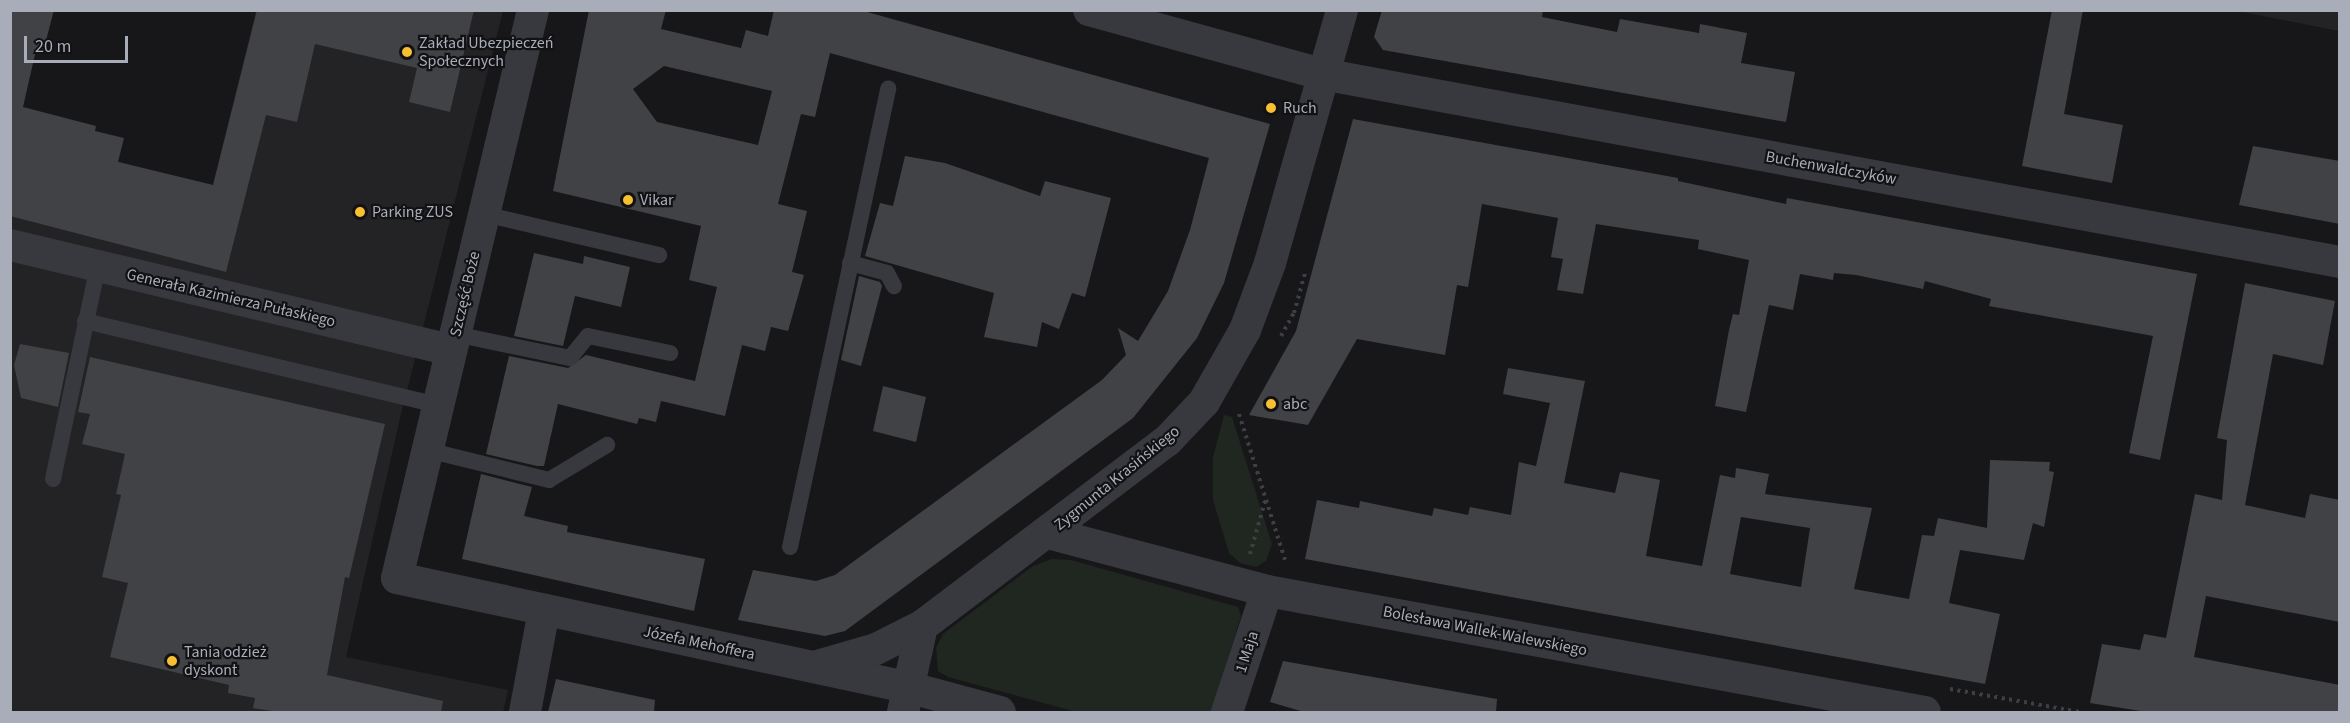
<!DOCTYPE html>
<meta charset="utf-8">
<style>
body{margin:0}
#map{position:relative;width:2350px;height:723px;overflow:hidden;background:#171719;font-family:"Source Sans 3",sans-serif}
div>[style]{position:absolute}
[style*='--x']{left:calc(var(--x)*1px);top:calc(var(--y)*1px);width:calc(var(--w)*1px);rotate:calc(var(--a)*1deg)}
.built>*{inset:0;background:#232326}
.green>*{inset:0;background:#1f2720}
.building>*{inset:0;background:#414246}
.path>*{height:4px;margin-top:-2px;transform-origin:0;background:repeating-linear-gradient(90deg,#3e3f45 0 3px,transparent 0 7.5px)}
.service>*{height:16px;margin:-8px;padding:0 8px;transform-origin:8px;border-radius:8px;background:#38393e}
.minor>*{height:32px;margin:-16px;padding:0 16px;transform-origin:16px;border-radius:16px;background:#38393e}
.dots>*{width:16px;height:16px;translate:-50% -50%;box-sizing:border-box;border:3px solid #121214;border-radius:50%}
span{translate:-50% -50%;white-space:nowrap;text-align:center;line-height:1.15;-webkit-text-stroke:4.5px #121214;paint-order:stroke}
.poi-label{font-size:16px;color:#a9adb9}
.left{translate:0 -50%;text-align:left}
.street-label{font-size:16px;color:#a9adb9}
.frame{position:absolute;inset:0;border:12px solid #a9adb9;pointer-events:none}
.scale{position:absolute;left:24px;top:36px;width:104px;height:27px;box-sizing:border-box;border:3px solid #a9adb9;border-top:0;padding-left:8px;font-size:18px;line-height:21px;white-space:nowrap;color:#a9adb9;-webkit-text-stroke:4px #121214;paint-order:stroke}
</style>
<div id="map">
<div class="built">
<div style="clip-path:polygon(256px 11px,503px 11px,400px 418px,346px 657px,508px 690px,503px 712px,11px 712px,11px 135px,213px 185px)"></div>
<div style="clip-path:polygon(2238px 11px,2339px 11px,2339px 31px)"></div>
</div>
<div class="green">
<div style="clip-path:polygon(1224px 415px,1232px 417px,1272px 544px,1266px 561px,1256px 567px,1240px 563px,1229px 553px,1213px 500px,1213px 457px)"></div>
<div style="clip-path:polygon(1052px 559px,1071px 560px,1238px 607px,1241px 616px,1211px 712px,1077px 712px,948px 677px,938px 671px,936px 648px,943px 634px,1033px 566px)"></div>
</div>
<div class="building">
<div style="clip-path:polygon(10px 10px,54px 10px,43px 52px,36px 50px,23px 107px,96px 126px,95px 131px,124px 138px,118px 162px,213px 185px,257px 10px,474px 10px,450px 112px,409px 102px,417px 68px,315px 44px,297px 122px,266px 115px,226px 272px,10px 216px)"></div>
<div style="clip-path:polygon(evenodd,589px 10px,666px 10px,661px 29px,741px 48px,746px 30px,768px 36px,774px 10px,860px 10px,1270px 124px,1224px 283px,1197px 338px,1133px 418px,845px 631px,825px 636px,738px 620px,753px 570px,816px 581px,835px 575px,1102px 380px,1126px 355px,1118px 328px,1138px 341px,1168px 291px,1190px 230px,1209px 158px,830px 53px,815px 117px,801px 114px,778px 204px,807px 211px,792px 272px,804px 275px,788px 331px,771px 327px,765px 351px,742px 345px,725px 416px,661px 401px,656px 422px,639px 418px,637px 424px,558px 404px,544px 466px,537px 466px,486px 454px,509px 356px,568px 368px,586px 355px,695px 381px,717px 287px,689px 280px,701px 226px,553px 191px,589px 10px,664px 66px,772px 91px,758px 145px,657px 122px,633px 89px,664px 66px)"></div>
<div style="clip-path:polygon(1382px 10px,1543px 10px,1542px 17px,1617px 32px,1620px 19px,1699px 33px,1700px 24px,1747px 33px,1741px 63px,1795px 72px,1786px 122px,1383px 50px,1374px 37px)"></div>
<div style="clip-path:polygon(2052px 10px,2083px 10px,2064px 114px,2123px 125px,2112px 183px,2022px 166px)"></div>
<div style="clip-path:polygon(1353px 119px,1678px 178px,1678px 181px,1786px 204px,1787px 198px,2197px 274px,2160px 460px,2129px 453px,2153px 336px,1989px 306px,1991px 299px,1925px 281px,1923px 289px,1856px 275px,1834px 273px,1833px 280px,1800px 274px,1793px 310px,1769px 305px,1746px 412px,1715px 406px,1729px 330px,1733px 314px,1739px 315px,1749px 260px,1698px 249px,1699px 240px,1596px 224px,1583px 294px,1557px 290px,1563px 259px,1551px 257px,1558px 218px,1482px 204px,1468px 287px,1457px 285px,1445px 355px,1357px 339px,1308px 425px,1249px 415px,1296px 331px)"></div>
<div style="clip-path:polygon(2253px 146px,2340px 161px,2340px 224px,2239px 205px)"></div>
<div style="clip-path:polygon(905px 156px,945px 163px,1040px 196px,1045px 181px,1111px 198px,1085px 297px,1072px 293px,1059px 329px,1042px 322px,1037px 347px,984px 337px,994px 293px,865px 256px,880px 203px,893px 206px)"></div>
<div style="clip-path:polygon(534px 253px,583px 264px,584px 256px,630px 267px,621px 307px,575px 296px,563px 346px,514px 336px)"></div>
<div style="clip-path:polygon(859px 276px,880px 282px,882px 286px,861px 366px,841px 360px)"></div>
<div style="clip-path:polygon(2245px 283px,2335px 301px,2323px 365px,2273px 354px,2245px 505px,2305px 518px,2310px 494px,2340px 500px,2340px 622px,2206px 596px,2194px 657px,2340px 685px,2340px 712px,2147px 712px,2090px 703px,2102px 644px,2140px 650px,2144px 634px,2166px 638px,2195px 494px,2222px 500px,2227px 440px,2217px 438px)"></div>
<div style="clip-path:polygon(20px 344px,69px 353px,58px 407px,21px 398px,14px 365px)"></div>
<div style="clip-path:polygon(90px 357px,385px 424px,349px 578px,345px 577px,327px 675px,443px 701px,441px 712px,279px 712px,253px 708px,255px 698px,228px 693px,229px 685px,110px 657px,128px 583px,102px 577px,121px 495px,116px 494px,125px 454px,82px 444px,90px 414px,78px 412px)"></div>
<div style="clip-path:polygon(evenodd,1508px 368px,1585px 381px,1564px 483px,1615px 493px,1620px 472px,1660px 480px,1646px 556px,1702px 566px,1720px 475px,1735px 478px,1736px 468px,1769px 474px,1765px 494px,1872px 508px,1854px 589px,1909px 599px,1922px 535px,1934px 536px,1938px 518px,1987px 528px,1990px 460px,2050px 462px,2049px 471px,2054px 472px,2044px 527px,2033px 523px,2024px 560px,1960px 550px,1949px 603px,2000px 614px,1985px 684px,1305px 559px,1317px 500px,1359px 508px,1360px 501px,1432px 516px,1434px 508px,1468px 515px,1470px 507px,1511px 515px,1519px 462px,1536px 466px,1550px 403px,1503px 394px,1508px 368px,1741px 517px,1810px 528px,1801px 587px,1730px 574px,1741px 517px)"></div>
<div style="clip-path:polygon(883px 386px,926px 397px,916px 442px,873px 431px)"></div>
<div style="clip-path:polygon(481px 474px,532px 487px,524px 516px,568px 526px,567px 532px,705px 559px,694px 611px,462px 559px)"></div>
<div style="clip-path:polygon(1283px 661px,1497px 699px,1496px 712px,1304px 712px,1270px 702px)"></div>
<div style="clip-path:polygon(556px 679px,655px 700px,654px 712px,548px 712px)"></div>
</div>
<div class="path">
<div style="--x:1281;--y:336;--w:26;--a:-61"></div>
<div style="--x:1294;--y:313;--w:41;--a:-74.6"></div>
<div style="--x:1239;--y:414;--w:153;--a:72.5"></div>
<div style="--x:1250;--y:554;--w:55;--a:-74.2"></div>
<div style="--x:1950;--y:689;--w:133;--a:10"></div>
</div>
<div class="service">
<div style="--x:484;--y:214;--w:180;--a:13.2"></div>
<div style="--x:850;--y:263;--w:38;--a:15"></div>
<div style="--x:887;--y:273;--w:15;--a:62"></div>
<div style="--x:85;--y:321;--w:363;--a:13.4"></div>
<div style="--x:455;--y:334;--w:117;--a:11.8"></div>
<div style="--x:570;--y:358;--w:28;--a:-51"></div>
<div style="--x:588;--y:336;--w:84;--a:11.7"></div>
<div style="--x:427;--y:450;--w:126;--a:13.8"></div>
<div style="--x:549;--y:480;--w:68;--a:-31.1"></div>
<div style="--x:53;--y:479;--w:218;--a:-78.1"></div>
<div style="--x:790;--y:547;--w:469;--a:-77.9"></div>
</div>
<div class="minor">
<div style="--x:533;--y:10;--w:584;--a:103.47"></div>
<div style="--x:397;--y:578;--w:526;--a:12.08"></div>
<div style="--x:911;--y:688;--w:92;--a:15.1"></div>
<div style="--x:1089;--y:10;--w:242;--a:15.4"></div>
<div style="--x:1322;--y:74;--w:1035;--a:10.46"></div>
<div style="--x:10;--y:245;--w:453;--a:13.4"></div>
<div style="--x:1048;--y:533;--w:227;--a:14.8"></div>
<div style="--x:1267;--y:591;--w:669;--a:10.42"></div>
<div style="--x:817;--y:666;--w:61;--a:-16.1"></div>
<div style="--x:876;--y:649;--w:51;--a:-26.6"></div>
<div style="--x:922;--y:626;--w:307;--a:-37.1"></div>
<div style="--x:1167;--y:441;--w:54;--a:-46.5"></div>
<div style="--x:1204;--y:402;--w:83;--a:-60.3"></div>
<div style="--x:1245;--y:330;--w:72;--a:-69.5"></div>
<div style="--x:1270;--y:263;--w:263;--a:-74.1"></div>
<div style="--x:525;--y:712;--w:104;--a:-79.4"></div>
<div style="--x:903;--y:712;--w:88;--a:-77.5"></div>
<div style="--x:1227;--y:712;--w:127;--a:-71.7"></div>
</div>
<div class="dots">
<div style="left:407px;top:52px;background:#f6c032"></div>
<div style="left:1271px;top:108px;background:#f6c032"></div>
<div style="left:628px;top:200px;background:#f6c032"></div>
<div style="left:360px;top:212px;background:#f6c032"></div>
<div style="left:1271px;top:404px;background:#f6c032"></div>
<div style="left:172px;top:661px;background:#f6c032"></div>
</div>
<div class="poi-label">
<span class="left" style="left:419px;top:52px">Zakład Ubezpieczeń<br>Społecznych</span>
<span class="left" style="left:1283px;top:108px">Ruch</span>
<span class="left" style="left:640px;top:200px">Vikar</span>
<span class="left" style="left:372px;top:212px">Parking ZUS</span>
<span class="left" style="left:1283px;top:404px">abc</span>
<span class="left" style="left:184px;top:661px">Tania odzież<br>dyskont</span>
</div>
<div class="street-label">
<span style="left:1831px;top:168px;rotate:10deg">Buchenwaldczyków</span>
<span style="left:465px;top:294px;rotate:-77deg">Szczęść Boże</span>
<span style="left:231px;top:298px;rotate:13deg">Generała Kazimierza Pułaskiego</span>
<span style="left:1117px;top:478px;rotate:-39deg">Zygmunta Krasińskiego</span>
<span style="left:1485px;top:631px;rotate:11deg">Bolesława Wallek-Walewskiego</span>
<span style="left:699px;top:643px;rotate:12deg">Józefa Mehoffera</span>
<span style="left:1247px;top:652px;rotate:-72deg">1 Maja</span>
</div>
<div class="frame"></div>
<div class="scale">20 m</div>
</div>
